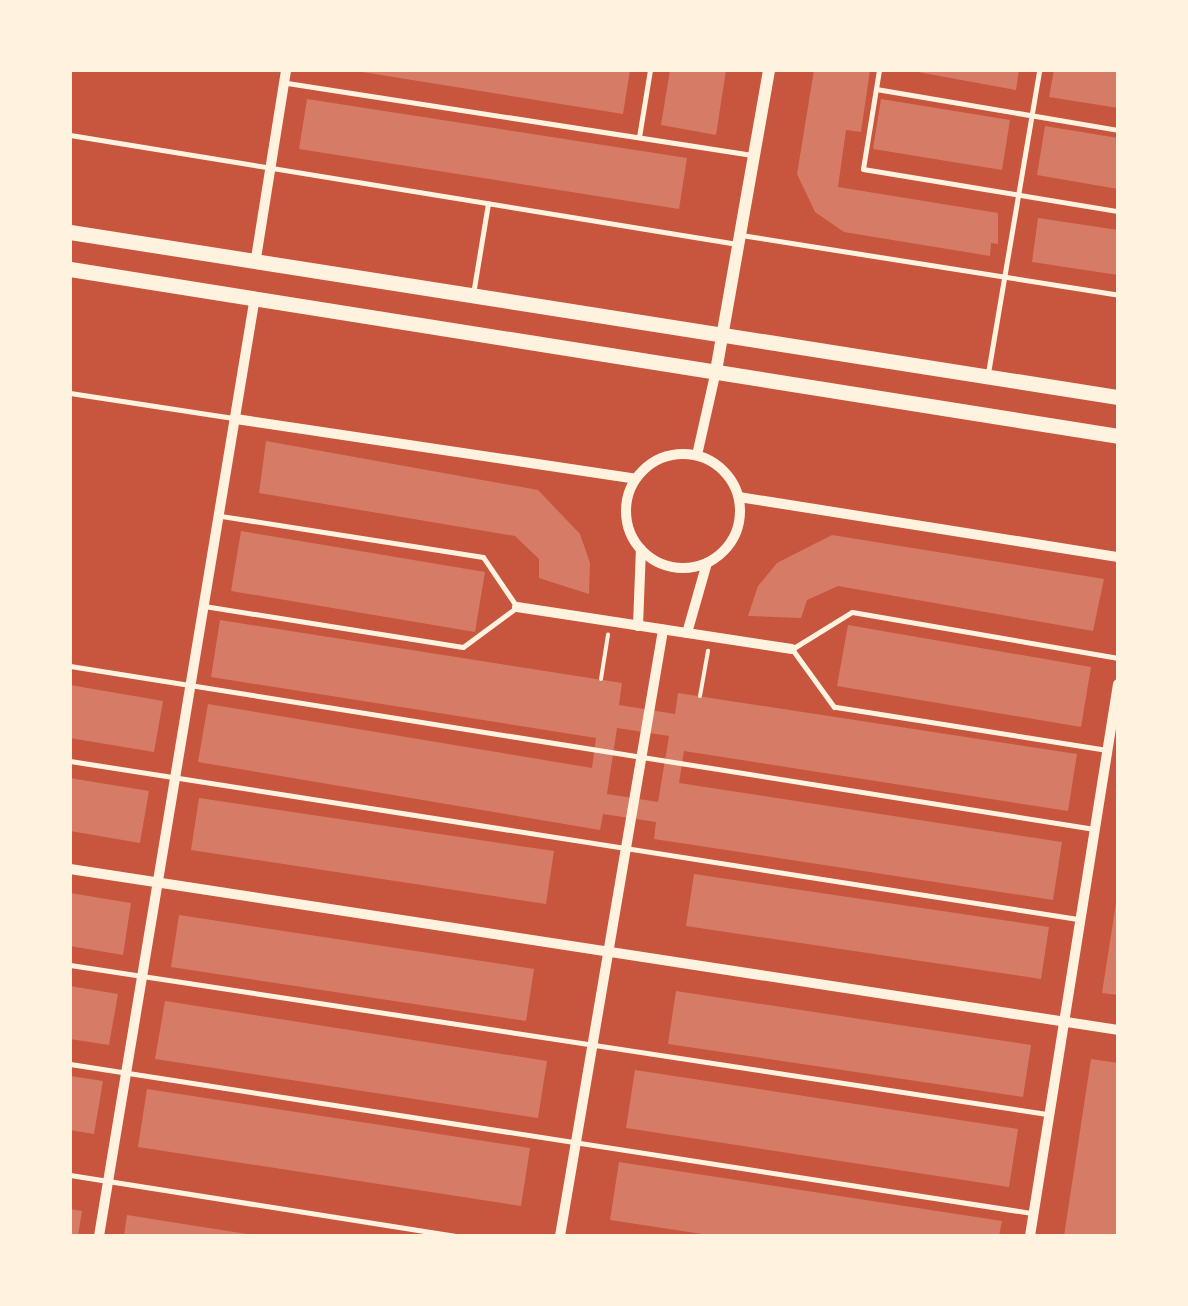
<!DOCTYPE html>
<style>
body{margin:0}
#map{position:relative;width:1188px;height:1306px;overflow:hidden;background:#c8553d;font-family:"Exo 2",sans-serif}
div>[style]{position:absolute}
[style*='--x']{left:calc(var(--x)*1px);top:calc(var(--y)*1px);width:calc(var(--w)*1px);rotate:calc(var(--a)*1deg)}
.building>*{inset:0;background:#d67c66}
.path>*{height:4px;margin:-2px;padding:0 2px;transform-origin:2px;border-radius:2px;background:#fff3e0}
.service>*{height:5px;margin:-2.5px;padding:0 2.5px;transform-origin:2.5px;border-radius:2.5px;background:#fff3e0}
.minor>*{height:10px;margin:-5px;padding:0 5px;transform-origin:5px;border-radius:5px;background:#fff3e0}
.minor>.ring{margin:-5px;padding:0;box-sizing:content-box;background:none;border:10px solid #fff3e0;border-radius:50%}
.tertiary>*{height:12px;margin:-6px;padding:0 6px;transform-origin:6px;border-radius:6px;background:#fff3e0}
.primary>*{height:15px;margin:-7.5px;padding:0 7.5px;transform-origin:7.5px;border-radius:7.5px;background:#fff3e0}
span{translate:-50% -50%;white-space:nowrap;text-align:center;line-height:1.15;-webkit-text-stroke:8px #fff3e0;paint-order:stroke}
.frame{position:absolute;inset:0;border:72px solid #fff3e0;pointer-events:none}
</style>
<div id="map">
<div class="building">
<div style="clip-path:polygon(350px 70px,630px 70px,623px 114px)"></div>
<div style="clip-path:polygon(670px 70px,726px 70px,716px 135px,661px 125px)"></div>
<div style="clip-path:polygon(814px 70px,870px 70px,861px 132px,846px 130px,838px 187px,998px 213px,998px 244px,991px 243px,990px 256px,844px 232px,815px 212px,797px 174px)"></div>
<div style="clip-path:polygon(907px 70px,1019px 70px,1016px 90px)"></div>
<div style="clip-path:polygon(1054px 70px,1118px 70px,1118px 108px,1049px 97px)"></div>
<div style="clip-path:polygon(307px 99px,687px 158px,679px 209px,299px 149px)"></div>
<div style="clip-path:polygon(881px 99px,1010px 120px,1002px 170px,873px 149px)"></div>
<div style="clip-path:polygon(1045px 126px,1118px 138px,1118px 189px,1037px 175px)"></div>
<div style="clip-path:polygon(1038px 218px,1118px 230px,1118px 275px,1032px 262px)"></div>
<div style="clip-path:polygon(266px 441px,538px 490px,580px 534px,590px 563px,589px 594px,539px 578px,539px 559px,515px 536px,259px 493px)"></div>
<div style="clip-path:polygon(241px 531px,485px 572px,475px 632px,231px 591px)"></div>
<div style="clip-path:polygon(832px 535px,1104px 579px,1093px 631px,838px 586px,807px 600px,801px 618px,748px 616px,758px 586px,777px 563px)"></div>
<div style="clip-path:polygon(evenodd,220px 620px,622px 683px,619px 705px,675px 714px,678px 693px,1077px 754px,1068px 811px,684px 751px,679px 783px,1062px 842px,1053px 900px,654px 839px,656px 822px,603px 814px,600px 830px,198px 762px,208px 704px,592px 768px,596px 738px,211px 677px,220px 620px,617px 728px,669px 736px,658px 802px,607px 794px,617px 728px)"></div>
<div style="clip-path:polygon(848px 625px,1091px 667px,1081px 727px,837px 686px)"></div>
<div style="clip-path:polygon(70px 685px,163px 701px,154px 752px,70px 738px)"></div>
<div style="clip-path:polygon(70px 778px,149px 791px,140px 843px,70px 831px)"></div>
<div style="clip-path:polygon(199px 798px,554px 851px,546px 904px,191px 850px)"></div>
<div style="clip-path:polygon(694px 874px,1049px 927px,1041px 979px,686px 926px)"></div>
<div style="clip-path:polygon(70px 893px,131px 903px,123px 955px,70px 946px)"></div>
<div style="clip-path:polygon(1116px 903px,1118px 903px,1118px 995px,1102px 993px)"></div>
<div style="clip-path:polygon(179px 915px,534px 969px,526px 1021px,171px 967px)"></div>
<div style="clip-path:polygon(70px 986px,118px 994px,109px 1045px,70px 1039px)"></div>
<div style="clip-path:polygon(676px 991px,1031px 1045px,1023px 1097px,668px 1044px)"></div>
<div style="clip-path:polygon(165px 1001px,547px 1061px,538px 1118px,155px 1059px)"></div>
<div style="clip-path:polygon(1091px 1059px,1118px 1063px,1118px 1236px,1064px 1236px)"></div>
<div style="clip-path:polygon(635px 1070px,1018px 1129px,1009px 1187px,626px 1128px)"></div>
<div style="clip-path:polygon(70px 1076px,103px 1081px,94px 1134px,70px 1130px)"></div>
<div style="clip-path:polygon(147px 1089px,530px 1148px,521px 1206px,138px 1147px)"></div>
<div style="clip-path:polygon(619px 1162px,1002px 1221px,999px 1236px,715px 1236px,610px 1220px)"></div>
<div style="clip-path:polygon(70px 1209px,82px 1211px,78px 1236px,70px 1236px)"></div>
<div style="clip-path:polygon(127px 1215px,247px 1234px,246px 1236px,124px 1236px)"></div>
</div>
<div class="path">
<div style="--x:601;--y:679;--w:45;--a:-81"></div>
<div style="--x:700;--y:696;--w:46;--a:-79.9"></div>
</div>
<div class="service">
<div style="--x:879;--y:70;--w:100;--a:99.2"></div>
<div style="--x:863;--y:169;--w:258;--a:9.4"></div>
<div style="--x:287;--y:83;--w:469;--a:8.8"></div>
<div style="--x:876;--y:89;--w:245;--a:9.6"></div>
<div style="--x:70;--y:135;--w:676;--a:9.28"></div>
<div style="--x:639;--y:137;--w:68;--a:-80.7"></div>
<div style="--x:741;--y:235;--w:382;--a:9"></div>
<div style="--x:473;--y:294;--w:92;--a:-80.6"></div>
<div style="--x:988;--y:373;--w:307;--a:-80.4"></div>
<div style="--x:70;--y:393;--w:165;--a:8.7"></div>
<div style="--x:204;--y:606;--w:262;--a:9"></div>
<div style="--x:463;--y:647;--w:67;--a:-36.5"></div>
<div style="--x:517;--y:607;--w:60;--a:-124.2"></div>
<div style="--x:483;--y:557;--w:266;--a:-171.1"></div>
<div style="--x:70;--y:666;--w:1037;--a:9.04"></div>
<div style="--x:1107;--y:750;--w:276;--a:-171"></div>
<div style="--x:834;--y:707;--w:72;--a:-125.9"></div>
<div style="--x:792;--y:649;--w:70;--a:-31.7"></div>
<div style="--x:852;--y:612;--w:270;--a:9.8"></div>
<div style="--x:70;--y:761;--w:1020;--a:8.91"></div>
<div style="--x:70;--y:965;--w:988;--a:8.67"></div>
<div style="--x:70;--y:1064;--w:972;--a:8.81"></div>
<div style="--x:70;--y:1175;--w:392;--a:9"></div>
</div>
<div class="minor">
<div style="--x:256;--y:258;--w:190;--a:-80.9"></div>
<div style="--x:236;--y:419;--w:404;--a:8.5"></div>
<div class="ring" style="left:626px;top:454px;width:104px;height:104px"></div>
<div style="--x:697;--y:455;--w:86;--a:-77.3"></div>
<div style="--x:739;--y:497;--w:384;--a:9"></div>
<div style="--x:517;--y:607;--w:278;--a:8.7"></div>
<div style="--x:638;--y:626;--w:77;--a:-87.8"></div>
<div style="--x:687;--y:633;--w:73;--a:-74.1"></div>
<div style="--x:70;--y:869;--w:1060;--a:8.73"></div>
<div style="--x:99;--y:1236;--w:952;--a:-80.57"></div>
<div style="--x:560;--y:1236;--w:615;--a:-80.35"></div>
<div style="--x:1030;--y:1236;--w:559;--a:-80.94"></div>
</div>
<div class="tertiary">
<div style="--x:716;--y:371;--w:306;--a:-80"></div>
</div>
<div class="primary">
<div style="--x:70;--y:232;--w:1061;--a:8.95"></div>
<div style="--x:70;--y:269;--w:1061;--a:9.05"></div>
</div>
<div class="frame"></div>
</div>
